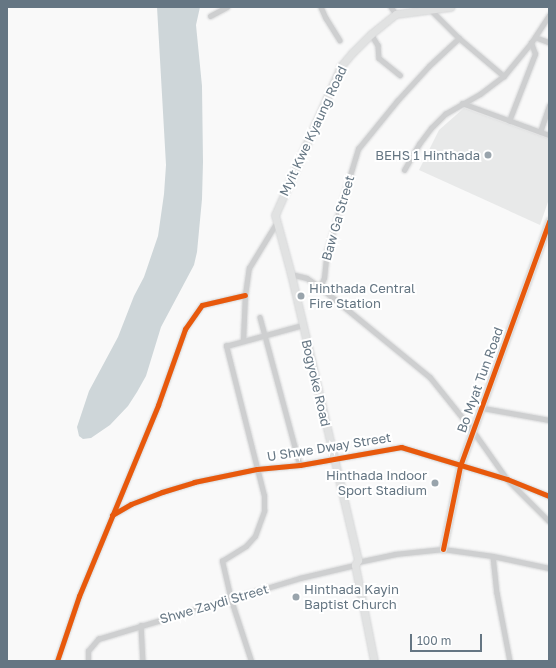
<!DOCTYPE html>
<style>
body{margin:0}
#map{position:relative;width:556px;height:668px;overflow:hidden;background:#f9f9f9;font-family:"Golos Text",sans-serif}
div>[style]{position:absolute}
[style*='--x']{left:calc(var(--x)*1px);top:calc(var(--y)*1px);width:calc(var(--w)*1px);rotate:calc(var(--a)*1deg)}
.built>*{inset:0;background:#e8e9e9}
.water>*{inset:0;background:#ced6d9}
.roads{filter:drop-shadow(0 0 1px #d5d6d7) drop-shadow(0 0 1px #d5d6d7)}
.street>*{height:4.5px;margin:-2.25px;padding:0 2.25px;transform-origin:2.25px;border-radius:2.25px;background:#cecfd0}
.secondary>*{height:7px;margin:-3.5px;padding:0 3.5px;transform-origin:3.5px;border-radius:3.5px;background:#e1e2e2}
.primary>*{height:7px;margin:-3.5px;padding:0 3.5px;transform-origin:3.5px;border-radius:3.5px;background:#e1e2e2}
.cycleway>*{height:5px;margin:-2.5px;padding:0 2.5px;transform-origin:2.5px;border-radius:2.5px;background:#e8590c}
.dots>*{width:11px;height:11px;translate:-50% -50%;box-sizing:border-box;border:2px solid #fff;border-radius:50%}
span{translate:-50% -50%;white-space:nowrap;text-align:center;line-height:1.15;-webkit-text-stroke:4px #fff;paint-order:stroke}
.street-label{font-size:13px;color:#657683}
.poi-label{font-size:13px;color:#657683}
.right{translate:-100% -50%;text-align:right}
.left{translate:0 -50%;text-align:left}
.frame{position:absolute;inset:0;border:8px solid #657683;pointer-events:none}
.scale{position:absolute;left:410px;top:634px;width:72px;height:18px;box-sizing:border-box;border:2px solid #657683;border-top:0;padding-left:5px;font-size:12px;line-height:14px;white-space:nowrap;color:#657683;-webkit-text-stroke:3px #fff;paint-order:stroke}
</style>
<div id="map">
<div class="built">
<div style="clip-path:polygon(464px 108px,549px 139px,549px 199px,540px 225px,419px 170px,439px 130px)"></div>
</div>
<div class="water">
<div style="clip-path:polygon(157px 7px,200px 7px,196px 25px,202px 86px,203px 162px,202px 199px,197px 252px,194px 265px,161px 327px,146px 376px,137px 392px,128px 406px,110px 425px,91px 438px,83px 439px,79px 436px,77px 427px,89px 391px,118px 337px,134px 296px,144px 277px,158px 236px,164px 194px,166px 165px)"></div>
</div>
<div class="roads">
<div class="street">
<div style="--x:321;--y:7;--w:12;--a:66"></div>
<div style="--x:326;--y:18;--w:26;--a:58"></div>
<div style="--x:391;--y:7;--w:9;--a:54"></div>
<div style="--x:431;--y:10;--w:40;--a:45"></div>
<div style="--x:459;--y:38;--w:59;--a:40.2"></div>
<div style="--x:210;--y:16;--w:19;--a:-28"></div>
<div style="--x:371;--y:34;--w:13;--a:58"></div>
<div style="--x:378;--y:45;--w:13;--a:86"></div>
<div style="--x:379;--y:58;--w:27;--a:39"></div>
<div style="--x:535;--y:37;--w:15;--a:20"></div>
<div style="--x:462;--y:103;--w:93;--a:20.2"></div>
<div style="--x:509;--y:121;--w:72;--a:-68.8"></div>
<div style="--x:535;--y:54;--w:12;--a:-110"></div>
<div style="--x:540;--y:132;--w:28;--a:-71"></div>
<div style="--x:404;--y:170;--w:30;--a:-60"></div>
<div style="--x:419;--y:144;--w:20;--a:-53"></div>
<div style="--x:431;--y:128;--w:20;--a:-45"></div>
<div style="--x:445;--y:114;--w:40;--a:-29.7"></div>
<div style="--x:480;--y:94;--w:30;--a:-37"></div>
<div style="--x:504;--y:76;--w:43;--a:-50.7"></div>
<div style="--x:531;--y:43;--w:33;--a:-57"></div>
<div style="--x:291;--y:274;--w:16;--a:14"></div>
<div style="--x:307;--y:278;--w:16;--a:35"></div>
<div style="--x:320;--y:287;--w:142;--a:39.3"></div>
<div style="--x:430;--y:377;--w:70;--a:51.3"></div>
<div style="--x:474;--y:432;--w:57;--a:54.9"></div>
<div style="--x:507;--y:479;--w:59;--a:45"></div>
<div style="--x:320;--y:287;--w:10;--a:-66"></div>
<div style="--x:324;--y:278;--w:27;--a:-84"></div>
<div style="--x:327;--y:251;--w:107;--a:-73.1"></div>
<div style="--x:358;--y:149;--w:62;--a:-50.9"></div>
<div style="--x:397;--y:101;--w:47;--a:-47.6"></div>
<div style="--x:429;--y:66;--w:41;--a:-43"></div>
<div style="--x:260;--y:317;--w:153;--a:74.9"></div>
<div style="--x:243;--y:340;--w:45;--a:-87.5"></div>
<div style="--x:245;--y:295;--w:27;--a:-82"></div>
<div style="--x:249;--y:268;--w:54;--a:-58.7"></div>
<div style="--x:483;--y:408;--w:67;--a:10.3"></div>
<div style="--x:112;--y:515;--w:22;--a:-30"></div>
<div style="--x:131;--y:504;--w:33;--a:-21"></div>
<div style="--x:162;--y:492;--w:34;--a:-17"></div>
<div style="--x:194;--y:482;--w:64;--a:-11.7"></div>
<div style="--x:257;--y:469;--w:43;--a:-5.3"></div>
<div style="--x:300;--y:465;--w:103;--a:-10.1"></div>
<div style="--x:401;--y:447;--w:111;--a:16.8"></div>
<div style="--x:507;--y:479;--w:45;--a:22"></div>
<div style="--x:493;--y:556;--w:37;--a:84"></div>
<div style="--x:497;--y:593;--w:69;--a:79.2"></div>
<div style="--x:358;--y:562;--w:38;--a:-12"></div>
<div style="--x:395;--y:554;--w:48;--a:-5.9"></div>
<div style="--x:443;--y:549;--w:50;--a:8"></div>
<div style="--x:493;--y:556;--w:57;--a:12.1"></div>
<div style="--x:141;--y:625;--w:36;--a:87"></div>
<div style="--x:57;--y:661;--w:69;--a:-71.3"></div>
<div style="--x:79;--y:596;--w:207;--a:-67.5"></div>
<div style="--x:158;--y:405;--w:81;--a:-70.4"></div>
<div style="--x:185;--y:329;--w:29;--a:-55"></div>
<div style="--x:202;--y:305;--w:44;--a:-13.1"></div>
<div style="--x:88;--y:661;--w:10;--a:-90"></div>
<div style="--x:88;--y:651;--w:16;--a:-50"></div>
<div style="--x:98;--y:639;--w:211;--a:-16.8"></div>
<div style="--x:300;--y:578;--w:57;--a:-13.3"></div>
<div style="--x:251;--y:661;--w:64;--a:-108.2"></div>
<div style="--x:231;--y:600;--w:40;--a:-103"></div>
<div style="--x:222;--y:561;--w:28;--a:-32"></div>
<div style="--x:246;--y:546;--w:13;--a:-48"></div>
<div style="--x:255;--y:536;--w:27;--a:-70"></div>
<div style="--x:264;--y:511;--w:15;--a:-90"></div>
<div style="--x:264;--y:496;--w:155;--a:-104.2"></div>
<div style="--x:226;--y:346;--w:80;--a:-15.3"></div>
</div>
<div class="secondary">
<div style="--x:443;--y:549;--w:85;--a:-78.4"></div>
<div style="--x:460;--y:466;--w:261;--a:-70"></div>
</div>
<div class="primary">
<div style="--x:374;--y:661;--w:98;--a:-101.2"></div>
<div style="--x:355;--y:565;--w:6;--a:-59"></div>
<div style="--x:358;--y:560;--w:294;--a:-103.2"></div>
<div style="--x:291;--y:274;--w:61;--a:-105.2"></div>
<div style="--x:275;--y:215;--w:163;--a:-66.1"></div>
<div style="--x:341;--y:66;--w:17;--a:-50"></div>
<div style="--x:352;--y:53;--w:27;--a:-45"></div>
<div style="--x:371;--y:34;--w:32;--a:-39"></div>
<div style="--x:396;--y:14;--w:55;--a:-7.3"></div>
</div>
</div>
<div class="cycleway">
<div style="--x:112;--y:515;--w:22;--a:-30"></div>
<div style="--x:131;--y:504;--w:33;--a:-21"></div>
<div style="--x:162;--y:492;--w:34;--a:-17"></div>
<div style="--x:194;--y:482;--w:64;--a:-11.7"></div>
<div style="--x:257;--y:469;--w:43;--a:-5.3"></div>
<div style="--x:300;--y:465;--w:103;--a:-10.1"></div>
<div style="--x:401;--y:447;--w:111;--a:16.8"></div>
<div style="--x:507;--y:479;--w:45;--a:22"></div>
<div style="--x:443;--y:549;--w:85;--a:-78.4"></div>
<div style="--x:460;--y:466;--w:261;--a:-70"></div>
<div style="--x:57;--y:661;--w:69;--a:-71.3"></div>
<div style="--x:79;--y:596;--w:207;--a:-67.5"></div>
<div style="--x:158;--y:405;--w:81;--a:-70.4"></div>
<div style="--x:185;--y:329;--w:29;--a:-55"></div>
<div style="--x:202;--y:305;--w:44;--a:-13.1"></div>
</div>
<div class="dots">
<div style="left:488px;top:155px;background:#99a4ac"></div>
<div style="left:301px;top:296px;background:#99a4ac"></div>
<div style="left:435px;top:483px;background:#99a4ac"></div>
<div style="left:296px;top:597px;background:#99a4ac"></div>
</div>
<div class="street-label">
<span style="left:313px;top:131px;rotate:-65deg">Myit Kwe Kyaung Road</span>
<span style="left:338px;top:218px;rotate:-74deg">Baw Ga Street</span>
<span style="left:480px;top:380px;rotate:-70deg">Bo Myat Tun Road</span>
<span style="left:316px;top:383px;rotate:77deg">Bogyoke Road</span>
<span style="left:329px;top:447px;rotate:-9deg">U Shwe Dway Street</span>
<span style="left:214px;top:604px;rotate:-16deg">Shwe Zaydi Street</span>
</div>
<div class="poi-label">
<span class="right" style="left:480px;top:155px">BEHS 1 Hinthada</span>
<span class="left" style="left:309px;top:296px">Hinthada Central<br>Fire Station</span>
<span class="right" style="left:427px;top:483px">Hinthada Indoor<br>Sport Stadium</span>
<span class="left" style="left:304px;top:597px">Hinthada Kayin<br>Baptist Church</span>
</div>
<div class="frame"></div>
<div class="scale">100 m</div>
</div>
